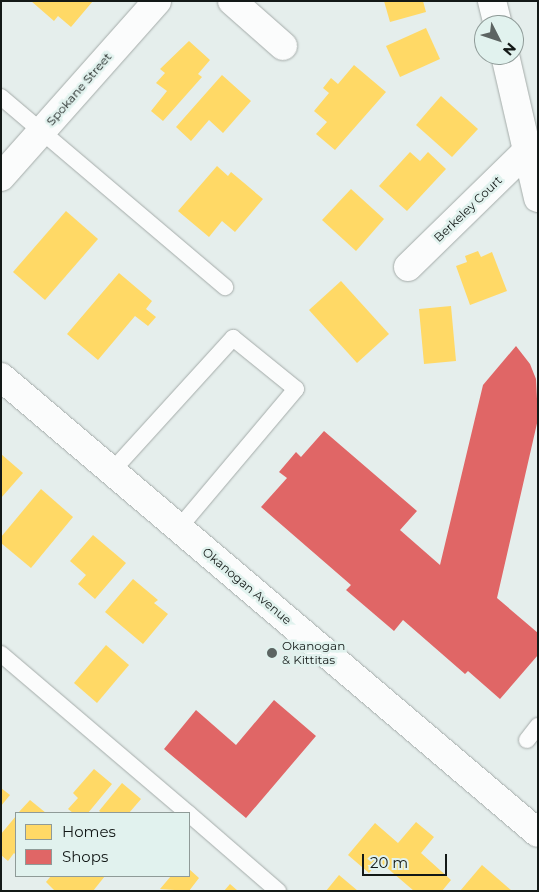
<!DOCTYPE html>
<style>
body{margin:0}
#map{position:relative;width:539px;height:892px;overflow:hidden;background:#e5eeec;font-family:Montserrat,sans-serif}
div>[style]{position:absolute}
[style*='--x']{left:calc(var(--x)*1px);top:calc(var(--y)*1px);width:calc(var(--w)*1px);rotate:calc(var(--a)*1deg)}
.homes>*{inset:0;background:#ffd966}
.shops>*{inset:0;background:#e06666}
.roads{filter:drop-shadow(0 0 1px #a4aba9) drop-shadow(0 0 1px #a4aba9)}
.lane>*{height:16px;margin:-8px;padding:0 8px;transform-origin:8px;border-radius:8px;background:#fbfcfc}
.street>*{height:28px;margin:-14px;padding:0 14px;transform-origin:14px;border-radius:14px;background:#fbfcfc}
.secondary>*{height:28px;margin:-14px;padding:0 14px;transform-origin:14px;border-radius:14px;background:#fbfcfc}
.dots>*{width:14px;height:14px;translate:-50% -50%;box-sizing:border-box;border:2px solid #e1f2ee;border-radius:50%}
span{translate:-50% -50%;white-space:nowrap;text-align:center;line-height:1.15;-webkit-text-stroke:5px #e1f2ee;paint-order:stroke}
.street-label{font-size:12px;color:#131917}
.poi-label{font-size:12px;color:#131917}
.left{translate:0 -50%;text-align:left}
.frame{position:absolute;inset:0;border:2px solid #131917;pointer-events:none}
.legend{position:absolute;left:15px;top:812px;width:175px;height:65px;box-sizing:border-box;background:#e1f2ee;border:1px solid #8f9b98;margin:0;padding:6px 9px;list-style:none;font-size:15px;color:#131917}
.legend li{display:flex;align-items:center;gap:10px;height:25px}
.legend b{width:25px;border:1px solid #8f9b98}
.north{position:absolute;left:474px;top:15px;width:50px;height:50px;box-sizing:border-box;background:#e1f2ee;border:1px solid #8f9b98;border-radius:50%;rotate:131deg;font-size:14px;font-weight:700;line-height:20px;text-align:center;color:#131917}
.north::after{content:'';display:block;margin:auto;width:18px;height:22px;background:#5c6462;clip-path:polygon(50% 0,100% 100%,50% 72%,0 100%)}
.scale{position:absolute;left:362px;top:854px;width:85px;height:22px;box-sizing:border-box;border:2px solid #131917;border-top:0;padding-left:6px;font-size:15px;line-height:18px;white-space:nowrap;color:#131917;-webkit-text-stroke:4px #e1f2ee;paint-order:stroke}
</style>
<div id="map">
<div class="homes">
<div style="clip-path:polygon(31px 1px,93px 1px,71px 27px,58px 16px,54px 21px)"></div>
<div style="clip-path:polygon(384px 1px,423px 1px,426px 12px,390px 22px)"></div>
<div style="clip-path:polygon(426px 28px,440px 59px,400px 77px,386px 46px)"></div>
<div style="clip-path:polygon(189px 41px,210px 60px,198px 74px,202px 77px,163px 121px,151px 111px,167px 91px,156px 83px,165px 73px,160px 69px)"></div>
<div style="clip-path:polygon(354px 65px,386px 92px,335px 150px,316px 134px,327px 122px,314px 111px,329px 93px,323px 88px,331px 78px,338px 84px)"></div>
<div style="clip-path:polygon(222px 75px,251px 101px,223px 133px,209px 120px,191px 141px,176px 127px)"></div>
<div style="clip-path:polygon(441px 96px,478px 129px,452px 157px,416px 125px)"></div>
<div style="clip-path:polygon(410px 152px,420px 161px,428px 152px,446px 169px,407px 211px,379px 186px)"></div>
<div style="clip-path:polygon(217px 166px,228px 176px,231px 172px,263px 199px,235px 232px,222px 221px,209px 237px,178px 211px)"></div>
<div style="clip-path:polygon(351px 189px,384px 219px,356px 251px,322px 220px)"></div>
<div style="clip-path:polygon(66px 211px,98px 239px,45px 300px,13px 272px)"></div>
<div style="clip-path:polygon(478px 251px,481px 257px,492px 252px,507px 291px,470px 305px,456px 266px,467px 262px,465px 256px)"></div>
<div style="clip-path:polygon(119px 273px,152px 301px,146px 309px,156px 317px,148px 326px,135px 316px,98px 360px,67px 334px)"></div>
<div style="clip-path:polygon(341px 281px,389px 334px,357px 363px,309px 310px)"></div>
<div style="clip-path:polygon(451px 306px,456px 361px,424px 364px,419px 309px)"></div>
<div style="clip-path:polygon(1px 454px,23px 473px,1px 498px)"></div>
<div style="clip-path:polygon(41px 489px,73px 517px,31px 568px,1px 543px,1px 537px)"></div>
<div style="clip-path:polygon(93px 535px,126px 563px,95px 599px,78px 584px,86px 575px,70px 561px)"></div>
<div style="clip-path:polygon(133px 579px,158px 600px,154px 603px,168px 614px,143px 644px,105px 612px)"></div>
<div style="clip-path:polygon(106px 645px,129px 665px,97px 703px,74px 683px)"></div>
<div style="clip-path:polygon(94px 769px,112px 784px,88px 813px,73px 813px,68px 809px,78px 798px,73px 793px)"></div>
<div style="clip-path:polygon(122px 783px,141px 799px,129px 813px,102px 813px,99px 811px)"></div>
<div style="clip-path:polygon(1px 788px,10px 795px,1px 806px)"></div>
<div style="clip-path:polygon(30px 800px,46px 813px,18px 813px)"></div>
<div style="clip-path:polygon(16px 816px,16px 855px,14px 853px,8px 861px,1px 855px,1px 834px)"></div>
<div style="clip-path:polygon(416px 822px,434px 837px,421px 853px,451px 880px,442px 891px,414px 891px,379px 861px,369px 873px,348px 855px,375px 823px,398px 843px)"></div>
<div style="clip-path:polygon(482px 865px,512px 891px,460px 891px)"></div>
<div style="clip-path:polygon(189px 869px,199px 878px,189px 891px,160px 889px,171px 876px,189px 876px)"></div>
<div style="clip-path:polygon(339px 875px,358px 891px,326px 891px)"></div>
<div style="clip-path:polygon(51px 876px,105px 876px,93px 891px,55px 891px,46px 882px)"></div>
<div style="clip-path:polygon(230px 884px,238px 891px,224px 891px)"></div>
</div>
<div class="shops">
<div style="clip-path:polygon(516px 346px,530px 364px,536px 379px,538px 419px,497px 598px,538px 633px,538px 655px,500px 699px,468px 671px,465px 674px,403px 620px,394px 631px,346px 590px,351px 585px,261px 507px,287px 478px,279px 472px,296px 452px,301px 457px,324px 431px,417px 511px,400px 530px,440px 565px,483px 385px)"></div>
<div style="clip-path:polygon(274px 700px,316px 736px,246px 818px,164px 749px,196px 710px,236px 745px)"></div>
</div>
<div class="roads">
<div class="lane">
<div style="--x:1;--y:97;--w:294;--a:40.3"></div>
<div style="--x:112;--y:471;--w:180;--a:-47.7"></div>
<div style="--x:233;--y:338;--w:81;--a:39"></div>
<div style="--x:296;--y:389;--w:182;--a:130.1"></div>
<div style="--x:1;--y:654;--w:245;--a:40.4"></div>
<div style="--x:527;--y:740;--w:18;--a:-52"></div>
<div style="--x:189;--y:814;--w:118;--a:40.9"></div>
</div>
<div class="street">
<div style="--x:232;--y:1;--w:68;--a:41.4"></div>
<div style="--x:492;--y:1;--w:25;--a:76"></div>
<div style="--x:505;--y:55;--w:147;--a:77"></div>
<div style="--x:1;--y:177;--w:235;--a:-48.4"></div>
<div style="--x:408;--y:267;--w:166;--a:-44.3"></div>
</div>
<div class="secondary">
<div style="--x:1;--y:377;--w:704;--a:40.34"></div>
</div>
</div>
<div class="dots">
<div style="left:272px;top:653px;background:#5c6462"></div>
</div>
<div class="street-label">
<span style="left:79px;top:89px;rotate:-49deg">Spokane Street</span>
<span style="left:468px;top:209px;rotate:-44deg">Berkeley Court</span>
<span style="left:247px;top:586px;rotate:40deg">Okanogan Avenue</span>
</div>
<div class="poi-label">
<span class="left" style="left:282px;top:653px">Okanogan<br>&amp; Kittitas</span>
</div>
<div class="frame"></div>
<ul class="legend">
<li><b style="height:14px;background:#ffd966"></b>Homes</li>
<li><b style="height:14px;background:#e06666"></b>Shops</li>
</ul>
<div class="north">N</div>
<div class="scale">20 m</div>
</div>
